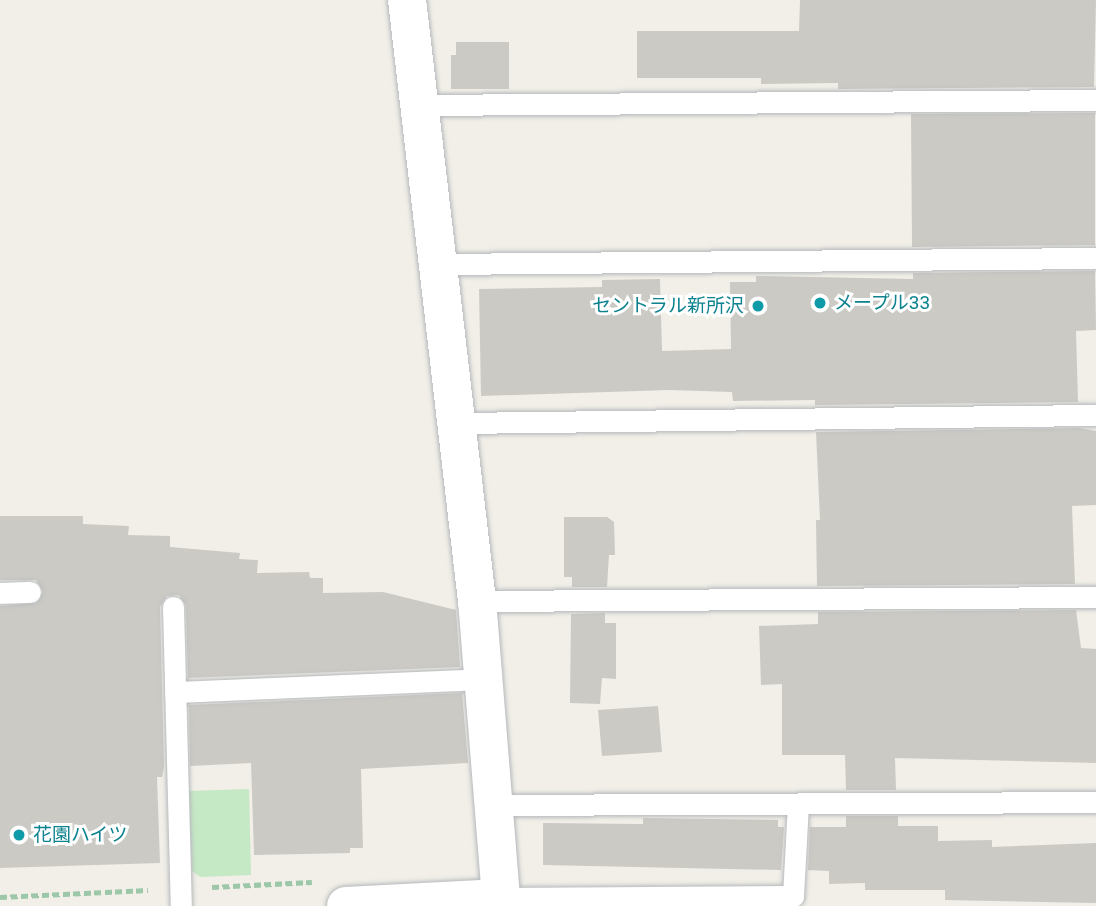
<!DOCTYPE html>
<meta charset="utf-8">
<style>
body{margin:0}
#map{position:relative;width:1096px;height:906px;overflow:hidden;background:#f1efe8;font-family:Roboto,"Noto Sans JP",sans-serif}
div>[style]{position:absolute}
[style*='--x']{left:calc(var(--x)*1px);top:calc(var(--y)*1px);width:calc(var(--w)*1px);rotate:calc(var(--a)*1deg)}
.green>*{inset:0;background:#c5e8c5}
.building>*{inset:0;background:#cccac5}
.path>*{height:4.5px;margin-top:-2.25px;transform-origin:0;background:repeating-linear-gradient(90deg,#9cc7a9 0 7px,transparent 0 10.5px)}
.roads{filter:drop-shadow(0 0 2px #b5b8bc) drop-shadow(0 0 2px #b5b8bc)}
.lane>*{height:21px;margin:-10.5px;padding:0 10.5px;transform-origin:10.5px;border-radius:10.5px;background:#fff}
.street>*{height:38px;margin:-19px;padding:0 19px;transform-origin:19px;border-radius:19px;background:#fff}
.secondary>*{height:38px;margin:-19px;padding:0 19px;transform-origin:19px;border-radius:19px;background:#fff}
.dots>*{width:19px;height:19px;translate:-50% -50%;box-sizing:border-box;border:4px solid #fff;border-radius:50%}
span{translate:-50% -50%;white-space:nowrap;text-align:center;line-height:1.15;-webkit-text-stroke:6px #fff;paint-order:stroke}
.culture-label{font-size:19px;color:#0d838f}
.left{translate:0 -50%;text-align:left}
.right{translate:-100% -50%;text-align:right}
</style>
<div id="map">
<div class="green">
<div style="clip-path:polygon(249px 789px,251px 875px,200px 877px,192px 871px,189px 791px)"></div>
</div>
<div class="building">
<div style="clip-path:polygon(800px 0,1096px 0,1094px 87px,838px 89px,838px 83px,761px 84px,761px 78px,637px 78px,637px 31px,799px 31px)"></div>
<div style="clip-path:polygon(456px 42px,509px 42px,509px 89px,451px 89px,451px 55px,456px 55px)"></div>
<div style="clip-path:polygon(1095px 113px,1095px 245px,912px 247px,911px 114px)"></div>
<div style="clip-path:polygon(1095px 271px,1096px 330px,1076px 331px,1078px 402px,815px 405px,815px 400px,733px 401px,732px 392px,669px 390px,481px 396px,479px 289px,602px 287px,602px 280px,660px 279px,662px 351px,731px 349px,730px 282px,756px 282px,756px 276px,913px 279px,913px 273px)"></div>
<div style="clip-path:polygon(1079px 428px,1096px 431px,1096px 505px,1072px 506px,1075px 584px,817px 586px,816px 520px,820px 520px,816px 432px)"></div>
<div style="clip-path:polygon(0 516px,83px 516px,83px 524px,129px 526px,128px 535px,170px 536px,170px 547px,240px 553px,239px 559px,258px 560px,257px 573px,309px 572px,310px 578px,323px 578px,323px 593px,383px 592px,456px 610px,460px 667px,188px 678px,186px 606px,179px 595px,167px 596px,160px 607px,164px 767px,162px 777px,157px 777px,160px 863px,0 868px,0 606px,36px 603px,43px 592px,36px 580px,0 580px)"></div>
<div style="clip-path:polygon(564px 517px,607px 517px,614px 522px,615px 555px,609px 555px,607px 587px,572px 587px,572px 577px,564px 577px)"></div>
<div style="clip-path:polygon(1076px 610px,1081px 648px,1096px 649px,1096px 763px,895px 758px,896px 790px,846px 790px,845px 755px,782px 755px,782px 684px,761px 685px,759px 626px,818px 624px,818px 612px)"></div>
<div style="clip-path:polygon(605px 613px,605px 623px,616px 623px,616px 679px,602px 678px,600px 704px,570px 703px,571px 614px)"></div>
<div style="clip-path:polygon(462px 693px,468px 763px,361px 769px,363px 848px,350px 848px,350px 853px,254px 855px,251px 763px,190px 766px,189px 705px)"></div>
<div style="clip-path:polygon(658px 706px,662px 752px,602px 756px,598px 710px)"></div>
<div style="clip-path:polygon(846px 816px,898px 816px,898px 826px,938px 826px,938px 841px,992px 840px,992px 847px,1096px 843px,1096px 903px,945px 900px,945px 890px,865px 890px,865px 883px,829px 884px,829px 871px,808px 870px,810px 827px,846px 827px)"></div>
<div style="clip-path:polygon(643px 818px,778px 820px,778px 827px,784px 827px,781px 870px,543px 865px,543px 823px,643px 824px)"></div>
</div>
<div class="path">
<div style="--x:212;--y:887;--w:100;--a:-2.9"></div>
<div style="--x:0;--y:897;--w:148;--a:-2.7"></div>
</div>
<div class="roads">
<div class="lane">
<div style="--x:416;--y:105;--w:680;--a:-0.42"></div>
<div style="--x:436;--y:264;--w:660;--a:-0.52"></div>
<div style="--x:457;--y:423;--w:639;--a:-0.72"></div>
<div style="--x:0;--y:593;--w:30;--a:-2"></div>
<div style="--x:477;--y:601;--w:619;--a:-0.37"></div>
<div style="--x:173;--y:607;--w:299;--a:88.5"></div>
<div style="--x:175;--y:692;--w:309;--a:-2.4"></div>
<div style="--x:492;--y:805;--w:604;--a:-0.28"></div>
<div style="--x:501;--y:898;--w:292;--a:-0.4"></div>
<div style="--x:793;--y:896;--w:92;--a:-86.9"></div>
</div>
<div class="street">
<div style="--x:346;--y:906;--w:155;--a:-3"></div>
<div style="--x:501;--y:898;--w:298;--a:-94.6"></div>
<div style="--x:477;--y:601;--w:605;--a:-96.64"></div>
</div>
<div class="secondary">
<div style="--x:501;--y:898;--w:8;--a:90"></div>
</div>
</div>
<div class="dots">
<div style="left:820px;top:303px;background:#0f9aa8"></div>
<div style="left:758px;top:306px;background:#0f9aa8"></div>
<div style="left:19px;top:835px;background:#0f9aa8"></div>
</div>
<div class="culture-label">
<span class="left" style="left:834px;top:303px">メープル33</span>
<span class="right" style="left:744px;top:306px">セントラル新所沢</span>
<span class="left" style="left:33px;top:835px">花園ハイツ</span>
</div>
</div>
